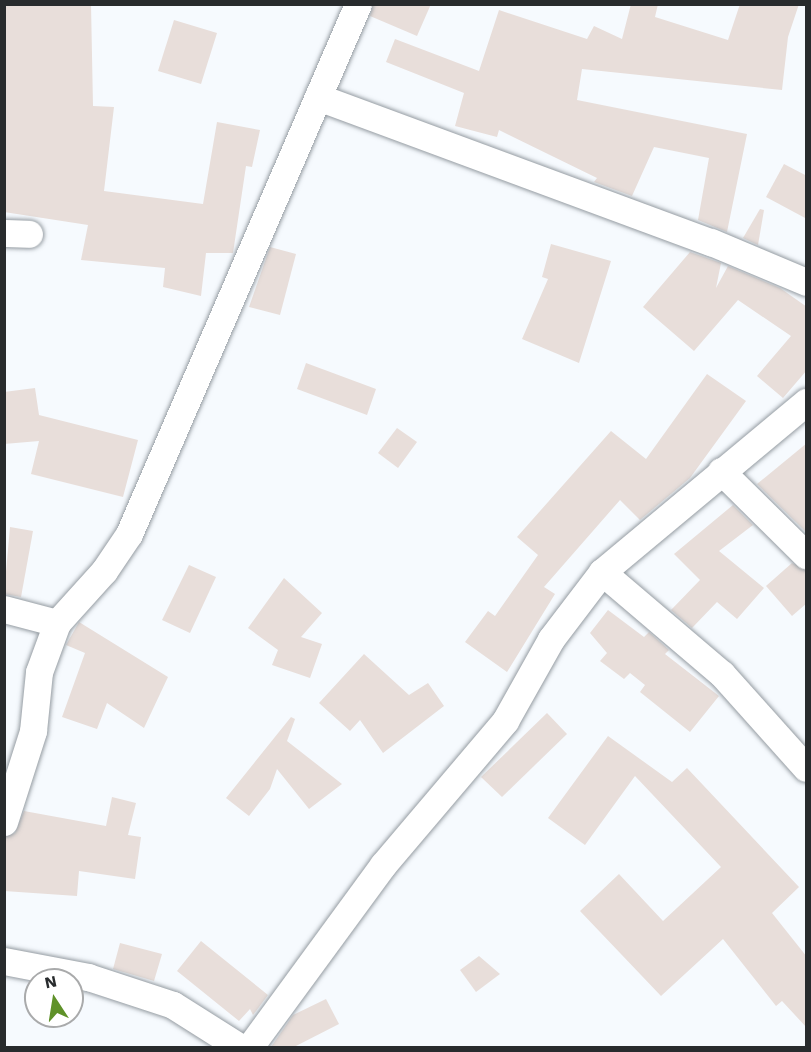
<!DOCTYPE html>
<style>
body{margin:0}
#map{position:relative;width:811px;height:1052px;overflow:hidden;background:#f6fafe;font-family:"Work Sans",sans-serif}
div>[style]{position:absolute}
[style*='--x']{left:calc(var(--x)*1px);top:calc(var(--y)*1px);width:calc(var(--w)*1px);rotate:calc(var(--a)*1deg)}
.building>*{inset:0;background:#e8deda}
.roads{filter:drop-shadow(0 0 2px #959ca2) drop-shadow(0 0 2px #959ca2)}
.minor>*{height:27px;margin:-13.5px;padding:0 13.5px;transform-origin:13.5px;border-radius:13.5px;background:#fff}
span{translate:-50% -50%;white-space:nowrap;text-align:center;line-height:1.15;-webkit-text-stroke:6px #fff;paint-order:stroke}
.frame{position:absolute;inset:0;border:6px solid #282b2d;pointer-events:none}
.north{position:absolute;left:24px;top:968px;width:60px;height:60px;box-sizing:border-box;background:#fff;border:2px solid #a9aaab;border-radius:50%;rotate:348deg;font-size:16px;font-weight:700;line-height:24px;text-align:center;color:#282b2d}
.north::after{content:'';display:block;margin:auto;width:21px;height:27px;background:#5f9129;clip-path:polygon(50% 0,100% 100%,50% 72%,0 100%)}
</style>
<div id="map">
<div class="building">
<div style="clip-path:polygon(6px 4px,91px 4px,93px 106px,114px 107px,104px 191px,203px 204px,217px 122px,260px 130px,252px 167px,246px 166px,233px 253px,206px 253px,201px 296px,163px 287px,165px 268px,81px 260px,88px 225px,4px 212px)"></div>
<div style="clip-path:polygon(373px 4px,431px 4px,417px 36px,370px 16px)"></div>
<div style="clip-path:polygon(631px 4px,658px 4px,655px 17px,728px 40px,740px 4px,799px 4px,788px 37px,782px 90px,582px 69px,577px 100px,747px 134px,727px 232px,698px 220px,709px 158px,654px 147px,632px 196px,594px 182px,597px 178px,499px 130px,497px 137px,455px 126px,464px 93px,386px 62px,395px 39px,479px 71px,499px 10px,587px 39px,594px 26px,622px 39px)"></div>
<div style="clip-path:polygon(174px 20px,217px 33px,201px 84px,158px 71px)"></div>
<div style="clip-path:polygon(784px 164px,807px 176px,807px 219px,766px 197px)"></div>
<div style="clip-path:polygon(760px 209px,764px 210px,758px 245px,743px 238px)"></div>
<div style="clip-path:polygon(551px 244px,611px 261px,579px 363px,522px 339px,548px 279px,542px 277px)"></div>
<div style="clip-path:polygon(270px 247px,296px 254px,280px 315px,249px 307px)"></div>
<div style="clip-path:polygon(690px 252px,721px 263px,716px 288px,728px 266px,780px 288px,807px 307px,807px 370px,783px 398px,757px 376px,791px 336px,738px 300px,694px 351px,643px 307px)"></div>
<div style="clip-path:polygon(306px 363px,376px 389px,367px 415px,297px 389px)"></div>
<div style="clip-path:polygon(707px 374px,746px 401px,690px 478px,640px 520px,620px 500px,544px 587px,555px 594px,507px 672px,465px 642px,488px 611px,495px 616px,538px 555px,517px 537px,611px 431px,646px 459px)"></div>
<div style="clip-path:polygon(35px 388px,39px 415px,138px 440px,123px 497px,31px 474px,39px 441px,4px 444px,4px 392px)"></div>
<div style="clip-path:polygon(397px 428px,417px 442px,398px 468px,378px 453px)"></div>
<div style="clip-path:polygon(807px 443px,807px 533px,757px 484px)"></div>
<div style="clip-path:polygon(733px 505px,753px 525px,719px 551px,764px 588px,737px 619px,717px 602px,692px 628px,671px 610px,700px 580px,674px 554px)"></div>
<div style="clip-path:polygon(10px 527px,33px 531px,21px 597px,4px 594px)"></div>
<div style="clip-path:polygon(792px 563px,807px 570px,807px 603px,792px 616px,766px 586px)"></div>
<div style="clip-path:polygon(189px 565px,216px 577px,190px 633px,162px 620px)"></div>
<div style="clip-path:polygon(284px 578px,322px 613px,301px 637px,322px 644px,310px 678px,272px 665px,278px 650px,248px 628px)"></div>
<div style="clip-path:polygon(608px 610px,644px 637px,649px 632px,669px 650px,665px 654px,719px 696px,690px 732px,640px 692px,645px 685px,630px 673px,624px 679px,600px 661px,607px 653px,590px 633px)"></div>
<div style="clip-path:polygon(79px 622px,168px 677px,144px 728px,107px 703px,97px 729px,62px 717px,85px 653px,66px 645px)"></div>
<div style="clip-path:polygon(364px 654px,409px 695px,428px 683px,444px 706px,383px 753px,360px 720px,350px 731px,319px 703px)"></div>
<div style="clip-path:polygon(547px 713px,567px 734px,502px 797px,481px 777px)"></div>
<div style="clip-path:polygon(291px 717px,295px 719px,287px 741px,342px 784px,309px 809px,277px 769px,270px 789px,249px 816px,226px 798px)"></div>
<div style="clip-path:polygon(608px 736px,672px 782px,687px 768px,799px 887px,772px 913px,807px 957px,807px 1028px,782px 1001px,776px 1006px,723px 939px,661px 996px,580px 911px,619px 874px,663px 921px,721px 867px,635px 776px,585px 845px,548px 818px)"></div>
<div style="clip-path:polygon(112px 797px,136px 803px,128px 835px,141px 837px,135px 879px,79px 871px,77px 896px,4px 891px,4px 837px,15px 833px,24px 811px,106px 826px)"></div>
<div style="clip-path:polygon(201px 941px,268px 995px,253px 1015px,250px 1009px,239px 1021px,177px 971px)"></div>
<div style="clip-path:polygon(120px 943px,162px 954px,154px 981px,113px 969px)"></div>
<div style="clip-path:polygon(479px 956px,500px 974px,476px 992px,460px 970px)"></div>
<div style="clip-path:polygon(326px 999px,339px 1024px,294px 1047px,271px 1047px,293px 1015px)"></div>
</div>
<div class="roads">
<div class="minor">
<div style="--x:318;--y:97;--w:419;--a:20.3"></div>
<div style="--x:711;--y:242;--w:103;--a:22.8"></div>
<div style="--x:4;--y:233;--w:25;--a:2"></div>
<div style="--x:721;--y:471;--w:120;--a:44.7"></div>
<div style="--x:602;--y:572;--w:157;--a:40.4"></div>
<div style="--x:722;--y:674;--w:126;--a:48.2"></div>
<div style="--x:4;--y:609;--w:55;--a:14.8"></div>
<div style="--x:4;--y:822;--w:96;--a:-72.3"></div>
<div style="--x:33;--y:731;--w:59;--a:-84.2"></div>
<div style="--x:39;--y:672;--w:52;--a:-69.8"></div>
<div style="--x:57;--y:623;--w:70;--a:-47.9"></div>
<div style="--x:104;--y:571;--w:45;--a:-56"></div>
<div style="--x:129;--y:534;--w:577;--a:-66.63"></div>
<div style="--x:4;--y:961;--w:86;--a:10.8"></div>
<div style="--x:88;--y:977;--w:89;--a:18.2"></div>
<div style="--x:173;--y:1005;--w:80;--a:32.3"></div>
<div style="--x:249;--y:1048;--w:227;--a:-53.8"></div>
<div style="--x:383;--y:865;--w:189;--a:-49.7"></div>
<div style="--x:505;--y:721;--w:94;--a:-60.7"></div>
<div style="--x:551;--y:639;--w:84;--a:-52.7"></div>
<div style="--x:602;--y:572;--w:266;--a:-39.8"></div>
</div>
</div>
<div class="frame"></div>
<div class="north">N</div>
</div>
